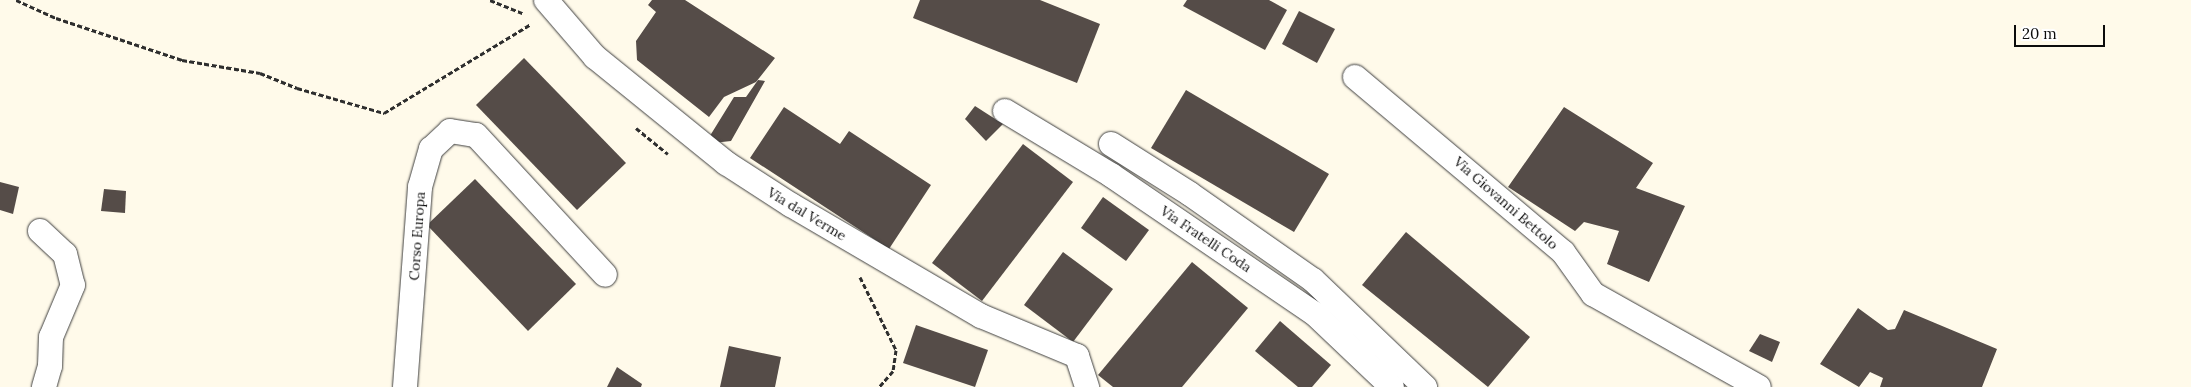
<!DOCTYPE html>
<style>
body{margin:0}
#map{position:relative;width:2191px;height:387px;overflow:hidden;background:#fffaea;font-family:Lora,serif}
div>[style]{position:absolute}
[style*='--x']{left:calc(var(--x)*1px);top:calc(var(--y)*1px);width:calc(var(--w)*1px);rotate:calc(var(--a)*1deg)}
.building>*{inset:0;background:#554c48}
.path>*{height:3px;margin-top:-1.5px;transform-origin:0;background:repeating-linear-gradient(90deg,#2e2e2e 0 5px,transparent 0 7.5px)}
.roads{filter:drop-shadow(0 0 1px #3f3f3f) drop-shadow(0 0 1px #3f3f3f)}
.street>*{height:24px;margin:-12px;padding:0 12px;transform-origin:12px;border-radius:12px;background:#fff}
span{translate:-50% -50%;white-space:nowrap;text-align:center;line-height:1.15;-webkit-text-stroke:5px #fff;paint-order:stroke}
.street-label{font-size:14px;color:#0c0c0c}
.scale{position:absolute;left:2014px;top:25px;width:91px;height:22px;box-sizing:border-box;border:2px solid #0c0c0c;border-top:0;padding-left:6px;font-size:15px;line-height:18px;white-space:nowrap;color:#0c0c0c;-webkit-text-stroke:4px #fff;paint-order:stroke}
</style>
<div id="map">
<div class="building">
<div style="clip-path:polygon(652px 0,685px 0,775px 58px,756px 82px,724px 97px,709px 117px,637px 60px,636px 41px,656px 12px,648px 5px)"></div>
<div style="clip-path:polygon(920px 0,1040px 0,1100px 24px,1077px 83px,913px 18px)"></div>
<div style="clip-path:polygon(1187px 0,1269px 0,1287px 10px,1265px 50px,1183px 6px)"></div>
<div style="clip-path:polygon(1299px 11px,1335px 29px,1317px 63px,1282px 44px)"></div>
<div style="clip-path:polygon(524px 58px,626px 163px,577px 210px,476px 105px)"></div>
<div style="clip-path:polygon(758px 80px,765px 81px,731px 141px,713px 143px,708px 139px,734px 97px,746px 97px)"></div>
<div style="clip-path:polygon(1186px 90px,1329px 174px,1294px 232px,1151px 148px)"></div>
<div style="clip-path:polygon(975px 106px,1003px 124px,986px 141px,965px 119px)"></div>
<div style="clip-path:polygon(784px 107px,840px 144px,849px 131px,931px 185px,889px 249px,750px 158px)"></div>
<div style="clip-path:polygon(1564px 107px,1653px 163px,1636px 188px,1685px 206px,1649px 282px,1607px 264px,1619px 231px,1584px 222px,1575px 231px,1508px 187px)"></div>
<div style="clip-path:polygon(1023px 144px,1073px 182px,982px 301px,932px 263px)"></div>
<div style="clip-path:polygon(475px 179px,576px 284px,528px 331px,427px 225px)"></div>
<div style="clip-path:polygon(0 182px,19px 187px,13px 214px,0 210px)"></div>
<div style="clip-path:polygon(104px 189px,126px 191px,125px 213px,101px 211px)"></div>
<div style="clip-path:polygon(1103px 197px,1149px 230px,1126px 261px,1081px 228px)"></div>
<div style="clip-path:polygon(1406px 232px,1530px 337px,1488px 387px,1362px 285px)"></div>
<div style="clip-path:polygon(1063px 252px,1113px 289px,1073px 342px,1024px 305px)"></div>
<div style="clip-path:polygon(1192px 262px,1248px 308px,1182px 387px,1113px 387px,1098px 375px)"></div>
<div style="clip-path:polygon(1858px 308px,1888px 330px,1895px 329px,1904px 310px,1997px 349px,1982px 387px,1880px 387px,1883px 378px,1870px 372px,1859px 387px,1820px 364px)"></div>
<div style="clip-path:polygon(1280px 321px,1331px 365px,1312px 387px,1298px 387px,1255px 351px)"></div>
<div style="clip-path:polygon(916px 325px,988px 350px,975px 387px,903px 363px)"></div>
<div style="clip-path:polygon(1760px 334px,1780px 342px,1772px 362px,1749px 351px)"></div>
<div style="clip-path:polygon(729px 346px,781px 357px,775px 387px,720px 387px)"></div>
<div style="clip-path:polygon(617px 367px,642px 384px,641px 387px,607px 387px)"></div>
</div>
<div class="path">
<div style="--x:16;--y:0;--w:44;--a:24.2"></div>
<div style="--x:56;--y:18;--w:133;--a:18.4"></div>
<div style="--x:182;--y:60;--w:79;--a:9.5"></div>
<div style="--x:260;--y:73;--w:40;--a:22"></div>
<div style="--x:297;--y:88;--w:91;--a:16"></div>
<div style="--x:384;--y:113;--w:172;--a:-31.2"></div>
<div style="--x:490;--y:0;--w:35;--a:22"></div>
<div style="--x:636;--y:128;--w:41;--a:39.1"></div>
<div style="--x:860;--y:277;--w:81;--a:63.7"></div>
<div style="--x:896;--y:350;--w:21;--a:98"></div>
<div style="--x:893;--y:371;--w:21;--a:131"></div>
</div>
<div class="roads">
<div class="street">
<div style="--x:546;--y:0;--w:75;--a:49.3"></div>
<div style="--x:595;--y:57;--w:169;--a:39"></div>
<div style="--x:726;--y:163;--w:77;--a:32.9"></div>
<div style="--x:791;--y:205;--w:220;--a:30.3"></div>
<div style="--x:981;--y:316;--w:104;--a:22.6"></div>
<div style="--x:1077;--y:356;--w:33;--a:72"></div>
<div style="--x:1355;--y:77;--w:272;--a:40.1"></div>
<div style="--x:1563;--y:252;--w:52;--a:54.5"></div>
<div style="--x:1593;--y:294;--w:190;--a:29.3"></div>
<div style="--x:1005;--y:111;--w:124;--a:31.1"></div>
<div style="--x:1111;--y:175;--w:247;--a:34.3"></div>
<div style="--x:1315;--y:314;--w:106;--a:43.5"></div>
<div style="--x:1111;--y:144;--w:93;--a:32.3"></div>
<div style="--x:1190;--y:194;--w:150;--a:35"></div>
<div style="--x:1313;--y:280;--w:155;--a:43.7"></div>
<div style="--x:40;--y:231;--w:34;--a:43"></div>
<div style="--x:65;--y:254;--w:32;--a:76"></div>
<div style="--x:73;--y:285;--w:56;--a:112.9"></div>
<div style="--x:51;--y:337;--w:29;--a:92"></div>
<div style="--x:50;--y:366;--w:22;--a:106"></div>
<div style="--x:405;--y:387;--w:201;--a:-85.7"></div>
<div style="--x:420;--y:187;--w:40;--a:-74"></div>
<div style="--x:431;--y:149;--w:26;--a:-43"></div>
<div style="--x:450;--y:131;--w:26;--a:9"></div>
<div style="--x:476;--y:135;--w:190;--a:47.3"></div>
</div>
</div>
<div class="street-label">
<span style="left:1506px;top:203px;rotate:41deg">Via Giovanni Bettolo</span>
<span style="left:807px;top:214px;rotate:31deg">Via dal Verme</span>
<span style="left:417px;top:236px;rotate:-86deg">Corso Europa</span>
<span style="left:1206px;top:239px;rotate:34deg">Via Fratelli Coda</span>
</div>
<div class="scale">20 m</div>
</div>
